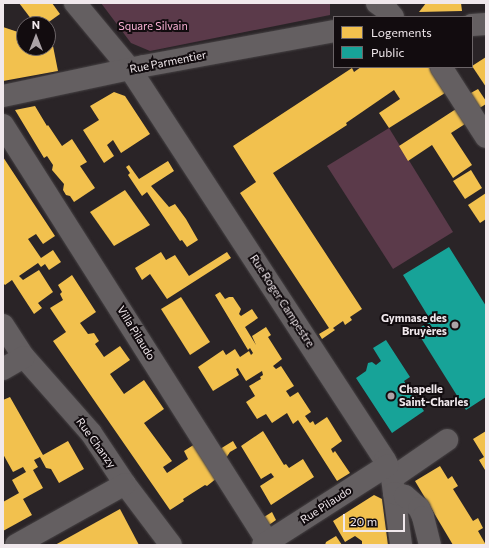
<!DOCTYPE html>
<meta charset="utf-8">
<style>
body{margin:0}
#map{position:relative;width:489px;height:548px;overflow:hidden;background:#2a2427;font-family:Commissioner,sans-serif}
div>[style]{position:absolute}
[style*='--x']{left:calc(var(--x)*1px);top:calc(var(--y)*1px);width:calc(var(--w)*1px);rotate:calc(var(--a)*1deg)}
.green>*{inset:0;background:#5b3a4a}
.homes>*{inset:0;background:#f2c14e}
.public>*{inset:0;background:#17a398}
.roads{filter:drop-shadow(0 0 1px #464244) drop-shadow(0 0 1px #464244)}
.minor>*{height:22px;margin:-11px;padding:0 11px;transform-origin:11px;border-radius:11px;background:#645f61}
.dots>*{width:11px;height:11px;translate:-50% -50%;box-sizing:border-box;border:2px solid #120c0f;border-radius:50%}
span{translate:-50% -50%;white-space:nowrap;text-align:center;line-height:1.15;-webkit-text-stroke:4px #120c0f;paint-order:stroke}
.park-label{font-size:11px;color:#f9b1d4}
.street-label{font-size:11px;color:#f0e8ec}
.poi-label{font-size:11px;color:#f0e8ec;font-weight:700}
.right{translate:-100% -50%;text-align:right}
.left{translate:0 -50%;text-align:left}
.frame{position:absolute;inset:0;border:4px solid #f0e8ec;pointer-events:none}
.legend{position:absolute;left:333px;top:16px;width:140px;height:52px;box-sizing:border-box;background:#120c0f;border:1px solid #6b6467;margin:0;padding:5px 7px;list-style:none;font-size:12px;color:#f0e8ec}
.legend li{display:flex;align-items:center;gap:8px;height:20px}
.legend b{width:20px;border:1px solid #6b6467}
.north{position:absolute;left:16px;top:16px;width:40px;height:40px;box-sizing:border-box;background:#120c0f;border:1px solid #6b6467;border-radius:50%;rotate:0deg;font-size:11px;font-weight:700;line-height:16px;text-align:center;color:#f0e8ec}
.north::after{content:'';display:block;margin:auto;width:14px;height:18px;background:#aba3a7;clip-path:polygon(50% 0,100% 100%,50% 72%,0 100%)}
.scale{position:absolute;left:343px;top:514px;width:62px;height:18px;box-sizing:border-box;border:2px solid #f0e8ec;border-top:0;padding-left:5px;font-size:12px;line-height:14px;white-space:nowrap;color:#f0e8ec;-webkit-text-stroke:3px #120c0f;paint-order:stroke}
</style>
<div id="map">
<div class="green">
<div style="clip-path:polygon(101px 3px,330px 3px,330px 15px,150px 51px,131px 43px)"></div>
<div style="clip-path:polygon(389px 128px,453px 232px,393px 269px,327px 166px)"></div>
</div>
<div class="homes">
<div style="clip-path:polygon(19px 3px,52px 3px,60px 14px,46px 24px,35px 24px)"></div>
<div style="clip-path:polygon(426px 3px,461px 3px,462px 11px,419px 12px)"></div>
<div style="clip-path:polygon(3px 27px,24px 34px,24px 48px,48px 48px,48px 41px,52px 41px,58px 71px,3px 81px)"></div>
<div style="clip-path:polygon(486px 57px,486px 87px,472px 66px)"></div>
<div style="clip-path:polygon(361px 67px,429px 67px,445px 93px,389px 128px,379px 113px,400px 99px,394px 90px,346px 123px,347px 125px,273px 173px,362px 309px,350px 317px,352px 320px,345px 325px,343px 321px,333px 328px,335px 330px,322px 339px,319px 334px,329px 328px,240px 193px,256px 182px,233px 146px,352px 68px,354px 72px)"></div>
<div style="clip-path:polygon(478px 89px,486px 101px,486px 104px,478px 109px,469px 94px)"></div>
<div style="clip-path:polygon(114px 92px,125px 96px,150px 134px,121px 153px,113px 140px,107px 145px,114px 156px,104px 163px,83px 130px,99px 120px,90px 106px)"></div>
<div style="clip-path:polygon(35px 106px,47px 126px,48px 125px,62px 146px,72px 139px,87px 162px,80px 166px,95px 188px,74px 202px,70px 196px,66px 195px,63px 190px,64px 184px,52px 170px,53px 165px,47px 156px,44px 158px,15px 110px)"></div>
<div style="clip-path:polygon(456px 109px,465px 124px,451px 133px,472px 165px,453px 178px,432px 145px,408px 161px,399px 146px)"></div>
<div style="clip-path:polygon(3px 157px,55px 236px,43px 244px,36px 234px,28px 239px,41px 258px,53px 250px,61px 262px,49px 270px,45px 264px,41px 267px,38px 263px,19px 276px,23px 280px,39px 270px,53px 292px,38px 303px,42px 308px,34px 314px,12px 280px,5px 285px,3px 283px)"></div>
<div style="clip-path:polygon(168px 161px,174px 171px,151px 186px,169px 207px,175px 204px,186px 219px,198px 240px,187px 247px,182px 240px,180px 241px,147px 192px,142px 196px,128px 175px,130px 173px,126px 167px,129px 165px,139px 179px)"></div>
<div style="clip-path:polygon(471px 170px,482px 188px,465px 199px,453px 181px)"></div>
<div style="clip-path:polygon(125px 190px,150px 225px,114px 246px,90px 212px)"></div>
<div style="clip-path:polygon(486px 193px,486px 219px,480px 223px,468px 205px)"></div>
<div style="clip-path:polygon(161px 252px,166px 260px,175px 255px,189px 276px,227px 252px,231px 258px,167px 299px,150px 274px,142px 280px,135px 268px)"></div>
<div style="clip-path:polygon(72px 275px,96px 312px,80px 323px,88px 334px,94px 333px,99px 341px,95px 344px,104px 357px,120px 346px,130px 360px,110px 374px,124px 394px,144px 380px,164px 409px,144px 423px,172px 461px,163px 467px,167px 473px,188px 459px,184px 451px,195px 444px,217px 478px,207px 486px,205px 485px,183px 499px,184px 501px,170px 510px,53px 341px,66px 332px,50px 308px,63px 300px,60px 294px,62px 292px,58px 285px)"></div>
<div style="clip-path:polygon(220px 292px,225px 299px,229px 297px,233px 297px,241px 309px,239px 314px,241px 316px,252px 309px,258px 318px,245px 327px,256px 345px,252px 336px,266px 327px,271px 335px,268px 337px,282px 359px,273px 366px,276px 369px,281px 366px,294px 386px,286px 391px,290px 397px,298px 392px,311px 412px,305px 416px,310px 423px,313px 421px,315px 425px,327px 417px,342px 441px,331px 449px,333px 453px,335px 451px,350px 473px,337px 481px,298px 420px,293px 424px,287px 413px,272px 423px,266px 414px,257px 419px,246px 402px,255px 396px,249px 386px,261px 379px,260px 377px,263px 375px,262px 371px,246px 381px,238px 368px,236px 369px,239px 375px,213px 391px,198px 367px,223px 350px,226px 355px,235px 349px,240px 357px,249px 351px,251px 355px,253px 353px,250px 348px,248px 350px,215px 295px)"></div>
<div style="clip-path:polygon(181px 297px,210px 342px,190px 355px,161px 309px)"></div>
<div style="clip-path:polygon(10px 397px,43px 455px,68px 441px,84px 469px,59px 483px,51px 469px,46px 468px,40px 457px,34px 460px,38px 467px,33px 470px,43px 488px,23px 499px,32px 515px,3px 531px,3px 502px,19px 493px,12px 480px,26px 472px,23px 467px,13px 472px,3px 454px,3px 400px)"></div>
<div style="clip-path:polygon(263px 431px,284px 465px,286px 464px,289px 468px,303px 459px,314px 477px,271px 505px,260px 486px,274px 477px,271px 473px,261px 479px,241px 446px)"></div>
<div style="clip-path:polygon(486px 431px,486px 469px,485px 470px,479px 460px,484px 457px,473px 439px)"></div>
<div style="clip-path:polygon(233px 441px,237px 448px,230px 452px,226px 458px,220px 449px)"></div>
<div style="clip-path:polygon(440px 466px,448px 479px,452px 476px,458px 486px,453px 489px,473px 521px,478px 518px,483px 528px,478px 531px,486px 545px,453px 545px,415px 481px)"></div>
<div style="clip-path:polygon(374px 495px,382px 499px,388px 545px,362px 545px,362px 541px,355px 536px,345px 542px,333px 521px)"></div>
<div style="clip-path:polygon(120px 509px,139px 545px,55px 545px)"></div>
<div style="clip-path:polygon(272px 512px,276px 520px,269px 525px,264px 517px)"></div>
<div style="clip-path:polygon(336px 536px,342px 545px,325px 545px,326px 542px)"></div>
</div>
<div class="public">
<div style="clip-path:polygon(449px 247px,486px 306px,486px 397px,466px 410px,416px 330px,431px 321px,403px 275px)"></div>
<div style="clip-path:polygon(386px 340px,410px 377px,404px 381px,424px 411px,392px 433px,356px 378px,366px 371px,368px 363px,372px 362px,376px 365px,381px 361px,373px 348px)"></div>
</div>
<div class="roads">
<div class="minor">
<div style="--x:75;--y:3;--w:86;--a:50.2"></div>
<div style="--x:130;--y:69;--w:467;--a:56.9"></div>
<div style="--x:385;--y:460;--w:19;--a:69"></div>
<div style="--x:392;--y:478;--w:68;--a:82.3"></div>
<div style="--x:377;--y:3;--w:12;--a:35"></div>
<div style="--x:387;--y:10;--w:9;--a:49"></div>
<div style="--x:472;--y:25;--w:14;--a:-4"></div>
<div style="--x:441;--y:67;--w:83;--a:57.3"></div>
<div style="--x:3;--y:96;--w:144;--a:-12"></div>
<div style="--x:144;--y:66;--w:193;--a:-10.4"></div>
<div style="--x:3;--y:125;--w:494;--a:57.6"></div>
<div style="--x:3;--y:325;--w:38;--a:57"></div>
<div style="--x:24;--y:357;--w:101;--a:48.6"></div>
<div style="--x:91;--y:433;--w:61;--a:56.3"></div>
<div style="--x:125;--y:484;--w:76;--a:53"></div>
<div style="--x:3;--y:369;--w:24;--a:-30"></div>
<div style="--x:392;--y:478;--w:67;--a:-34.6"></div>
<div style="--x:394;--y:493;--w:11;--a:15"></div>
<div style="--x:405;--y:496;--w:18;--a:41"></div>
<div style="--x:419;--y:508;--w:10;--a:66"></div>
<div style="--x:423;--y:517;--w:29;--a:76"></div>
<div style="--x:16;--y:545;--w:125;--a:-29.2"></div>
<div style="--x:263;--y:545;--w:148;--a:-32.6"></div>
</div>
</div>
<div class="dots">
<div style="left:455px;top:325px;background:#aba3a7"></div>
<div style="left:391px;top:396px;background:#aba3a7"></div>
</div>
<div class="park-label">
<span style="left:153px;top:26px">Square Silvain</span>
</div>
<div class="street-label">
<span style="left:168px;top:62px;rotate:-11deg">Rue Parmentier</span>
<span style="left:282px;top:301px;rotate:57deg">Rue Roger Campestre</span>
<span style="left:136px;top:333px;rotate:58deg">Villa Pilaudo</span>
<span style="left:96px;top:443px;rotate:54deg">Rue Chanzy</span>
<span style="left:326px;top:505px;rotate:-33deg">Rue Pilaudo</span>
</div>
<div class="poi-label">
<span class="right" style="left:447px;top:325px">Gymnase des<br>Bruyères</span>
<span class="left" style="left:399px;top:396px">Chapelle<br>Saint-Charles</span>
</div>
<div class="frame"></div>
<ul class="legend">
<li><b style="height:11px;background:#f2c14e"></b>Logements</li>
<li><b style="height:11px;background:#17a398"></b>Public</li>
</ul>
<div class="north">N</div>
<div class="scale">20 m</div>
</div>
